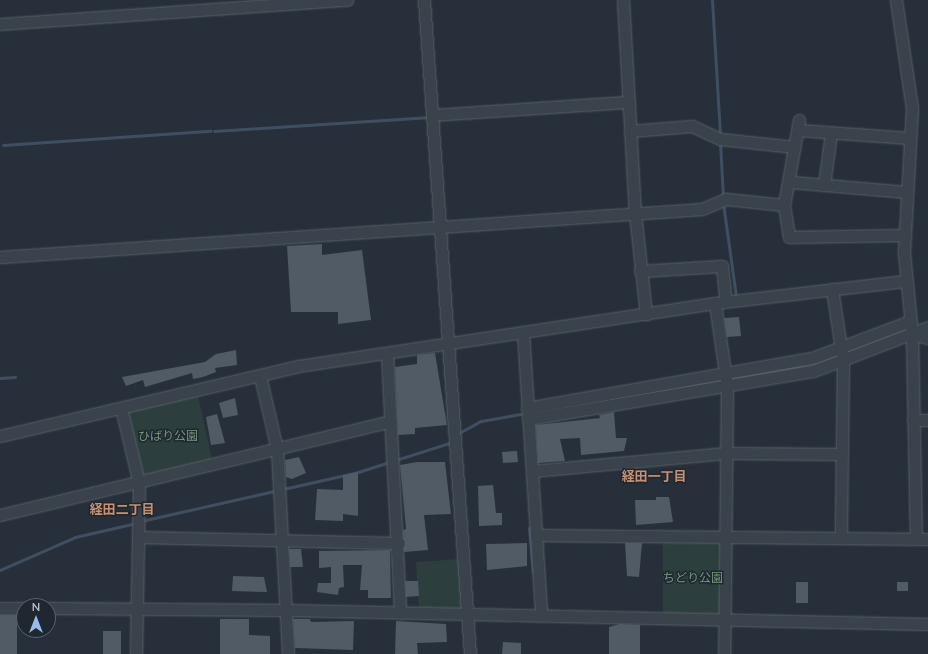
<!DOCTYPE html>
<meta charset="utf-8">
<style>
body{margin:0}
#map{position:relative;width:928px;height:654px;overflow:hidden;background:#27303a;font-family:Lato,"Noto Sans JP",sans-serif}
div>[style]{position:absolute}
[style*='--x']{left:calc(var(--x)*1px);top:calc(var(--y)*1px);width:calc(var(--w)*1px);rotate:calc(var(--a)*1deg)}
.green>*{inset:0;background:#2c3e3d}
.stream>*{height:3px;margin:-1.5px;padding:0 1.5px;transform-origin:1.5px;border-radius:1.5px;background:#3f4f61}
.building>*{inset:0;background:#505b65}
.roads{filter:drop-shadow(0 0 1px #586069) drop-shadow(0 0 1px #586069)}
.minor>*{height:11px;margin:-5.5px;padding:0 5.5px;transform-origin:5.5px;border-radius:5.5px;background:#3a424b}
span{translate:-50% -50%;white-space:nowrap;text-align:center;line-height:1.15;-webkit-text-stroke:3px #1f2730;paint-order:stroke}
.park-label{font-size:12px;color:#77997e}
.neighbourhood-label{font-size:13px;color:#c79271;font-weight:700}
.north{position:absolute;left:16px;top:598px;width:40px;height:40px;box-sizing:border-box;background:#1f2730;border:1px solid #5b636c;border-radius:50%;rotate:0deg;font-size:11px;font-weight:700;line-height:16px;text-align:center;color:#b6bdc6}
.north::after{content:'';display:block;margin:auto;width:14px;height:18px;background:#97bbea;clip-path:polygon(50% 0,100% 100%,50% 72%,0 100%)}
</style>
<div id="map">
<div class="green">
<div style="clip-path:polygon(197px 391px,213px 464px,139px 483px,121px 408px)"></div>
<div style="clip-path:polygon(663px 540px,724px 541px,723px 615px,663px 615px)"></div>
<div style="clip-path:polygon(461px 559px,465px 610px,419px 610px,416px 562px)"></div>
</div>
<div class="stream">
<div style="--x:712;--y:0;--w:136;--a:86.6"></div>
<div style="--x:214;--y:131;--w:217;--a:-3.7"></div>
<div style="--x:720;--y:142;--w:56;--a:86.9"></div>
<div style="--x:3;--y:145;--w:208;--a:-3.9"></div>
<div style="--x:723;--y:203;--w:95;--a:82.1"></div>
<div style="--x:887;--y:337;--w:21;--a:-23"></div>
<div style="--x:814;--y:363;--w:24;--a:-17"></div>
<div style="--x:0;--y:378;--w:15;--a:-4"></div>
<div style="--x:731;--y:378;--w:72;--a:-10.4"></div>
<div style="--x:538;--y:412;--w:66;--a:-10.5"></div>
<div style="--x:459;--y:433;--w:25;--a:-29"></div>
<div style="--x:481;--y:421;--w:40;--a:-10"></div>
<div style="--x:141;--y:521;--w:222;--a:-12.7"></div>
<div style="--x:358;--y:472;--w:96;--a:-17.7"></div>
<div style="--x:529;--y:528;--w:44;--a:84.8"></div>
<div style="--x:0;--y:570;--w:82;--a:-23.7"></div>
<div style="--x:75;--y:537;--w:63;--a:-12.9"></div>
<div style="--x:24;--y:604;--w:22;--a:0"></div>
</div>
<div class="building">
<div style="clip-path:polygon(322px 244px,322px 255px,362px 250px,371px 320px,338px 324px,338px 312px,291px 312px,287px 246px)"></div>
<div style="clip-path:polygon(739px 317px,741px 336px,727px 337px,724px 318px)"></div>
<div style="clip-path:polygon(236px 350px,237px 365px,215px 368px,216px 372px,203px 377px,193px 379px,192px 373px,145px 387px,143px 380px,126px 386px,122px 377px,205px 362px,216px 354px)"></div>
<div style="clip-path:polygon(435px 353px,447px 425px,415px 428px,415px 434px,398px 435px,395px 367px,417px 364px,417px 355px)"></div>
<div style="clip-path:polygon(235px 398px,238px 415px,223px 418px,219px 403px)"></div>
<div style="clip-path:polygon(614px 412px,616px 438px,627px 438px,624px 451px,581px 455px,580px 438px,560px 439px,565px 461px,538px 463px,536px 425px,600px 418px,599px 415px)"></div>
<div style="clip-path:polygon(217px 414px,225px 443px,211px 445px,206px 417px)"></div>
<div style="clip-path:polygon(517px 451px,518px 462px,503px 463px,502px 452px)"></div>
<div style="clip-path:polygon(299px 457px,306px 473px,292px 479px,286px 477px,285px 460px)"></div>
<div style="clip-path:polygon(417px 462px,445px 462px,451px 514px,424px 515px,428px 550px,404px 552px,403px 530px,406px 529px,400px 465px)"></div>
<div style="clip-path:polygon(358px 472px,358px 516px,343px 514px,343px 521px,315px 520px,317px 489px,343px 490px,343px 475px)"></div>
<div style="clip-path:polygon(493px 485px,496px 513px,502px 513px,502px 525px,479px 526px,478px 486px)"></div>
<div style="clip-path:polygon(656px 497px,669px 497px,673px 522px,636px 525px,635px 500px,656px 500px)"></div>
<div style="clip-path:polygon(527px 543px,527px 566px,487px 570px,486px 544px)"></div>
<div style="clip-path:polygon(625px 543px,642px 543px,639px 577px,627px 576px)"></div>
<div style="clip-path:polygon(289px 549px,301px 549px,303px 567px,290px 567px)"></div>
<div style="clip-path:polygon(390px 550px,391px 598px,368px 598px,368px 590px,360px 590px,362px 565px,343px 565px,344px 587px,339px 588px,338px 595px,317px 592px,318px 583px,331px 583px,331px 567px,319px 568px,319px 551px)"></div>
<div style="clip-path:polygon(233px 576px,264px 577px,267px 592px,232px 591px)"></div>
<div style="clip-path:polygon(405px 581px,418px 581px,419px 596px,406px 597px)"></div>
<div style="clip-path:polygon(796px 582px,808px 582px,808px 603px,796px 603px)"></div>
<div style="clip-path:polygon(897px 582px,908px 582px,908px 591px,897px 591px)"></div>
<div style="clip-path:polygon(0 615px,17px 615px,17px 654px,0 654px)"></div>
<div style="clip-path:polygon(220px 619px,249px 619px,249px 635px,270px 636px,270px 654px,220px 654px)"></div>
<div style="clip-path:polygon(293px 619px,310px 619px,311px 622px,354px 621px,353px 650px,295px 648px)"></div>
<div style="clip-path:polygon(396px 621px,446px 624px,447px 642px,417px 643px,418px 654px,395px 654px)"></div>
<div style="clip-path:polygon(620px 624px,640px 625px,640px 654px,609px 654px,609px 627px)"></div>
<div style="clip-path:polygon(103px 631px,121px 631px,121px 654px,103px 654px)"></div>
<div style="clip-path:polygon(503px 642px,521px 643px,521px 654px,502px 654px)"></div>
</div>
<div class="roads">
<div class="minor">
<div style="--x:424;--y:0;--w:656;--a:85.98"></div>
<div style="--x:623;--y:0;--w:213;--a:86.8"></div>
<div style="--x:635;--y:213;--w:102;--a:83.8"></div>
<div style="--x:896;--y:0;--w:109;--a:81.6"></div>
<div style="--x:912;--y:108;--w:145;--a:93.2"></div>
<div style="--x:904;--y:253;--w:81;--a:84.4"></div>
<div style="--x:912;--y:334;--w:203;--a:88.9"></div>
<div style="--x:0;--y:24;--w:348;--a:-4"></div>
<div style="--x:432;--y:115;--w:197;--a:-3.8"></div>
<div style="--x:799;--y:120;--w:86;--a:100"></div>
<div style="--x:784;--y:205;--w:32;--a:81"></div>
<div style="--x:789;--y:237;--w:115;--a:-1"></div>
<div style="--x:798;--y:130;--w:112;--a:4.1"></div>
<div style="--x:630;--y:131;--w:62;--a:-4.6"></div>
<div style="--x:692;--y:126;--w:31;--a:25"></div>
<div style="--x:720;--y:139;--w:75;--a:6.1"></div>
<div style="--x:791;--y:182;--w:116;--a:4.9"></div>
<div style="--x:824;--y:185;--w:52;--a:-82.3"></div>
<div style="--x:0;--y:257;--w:704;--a:-3.91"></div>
<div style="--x:702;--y:209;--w:26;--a:-23"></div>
<div style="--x:726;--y:199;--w:58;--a:5.9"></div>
<div style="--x:640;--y:271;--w:82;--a:-3.5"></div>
<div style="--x:722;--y:266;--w:36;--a:84"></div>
<div style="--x:832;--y:289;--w:74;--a:81.4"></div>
<div style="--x:843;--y:362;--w:175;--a:90.7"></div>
<div style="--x:715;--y:303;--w:84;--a:81.8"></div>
<div style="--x:727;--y:386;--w:268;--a:90.6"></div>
<div style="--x:523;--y:333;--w:283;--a:86.3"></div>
<div style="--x:912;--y:334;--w:16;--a:14"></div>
<div style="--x:387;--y:353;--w:260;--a:87.1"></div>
<div style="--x:260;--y:376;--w:75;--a:76.9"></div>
<div style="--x:277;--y:449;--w:205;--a:86.9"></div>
<div style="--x:121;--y:408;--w:77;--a:76.5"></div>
<div style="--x:139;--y:483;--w:171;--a:91"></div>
<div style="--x:527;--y:408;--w:292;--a:-10"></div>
<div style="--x:815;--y:357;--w:102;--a:-20.8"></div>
<div style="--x:528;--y:419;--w:289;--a:-9.6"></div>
<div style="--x:813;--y:371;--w:123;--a:-20.9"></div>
<div style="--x:913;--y:420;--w:15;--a:0"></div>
<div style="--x:0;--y:436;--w:306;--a:-13.2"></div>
<div style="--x:298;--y:366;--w:422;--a:-8.6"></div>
<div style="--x:715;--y:303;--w:192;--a:-6.6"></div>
<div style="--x:532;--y:471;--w:196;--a:-5.3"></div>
<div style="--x:727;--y:453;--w:115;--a:0.5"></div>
<div style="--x:0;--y:515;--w:402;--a:-13.5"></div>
<div style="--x:536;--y:535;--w:392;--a:0.6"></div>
<div style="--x:138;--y:537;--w:261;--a:1.3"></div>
<div style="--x:0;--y:608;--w:24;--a:0"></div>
<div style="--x:48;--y:608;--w:239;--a:0.5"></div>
<div style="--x:287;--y:610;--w:641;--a:1.25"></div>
</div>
</div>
<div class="park-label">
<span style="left:168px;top:436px">ひばり公園</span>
<span style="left:693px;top:578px">ちどり公園</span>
</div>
<div class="neighbourhood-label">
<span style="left:654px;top:476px">経田一丁目</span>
<span style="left:122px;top:509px">経田二丁目</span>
</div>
<div class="north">N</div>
</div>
